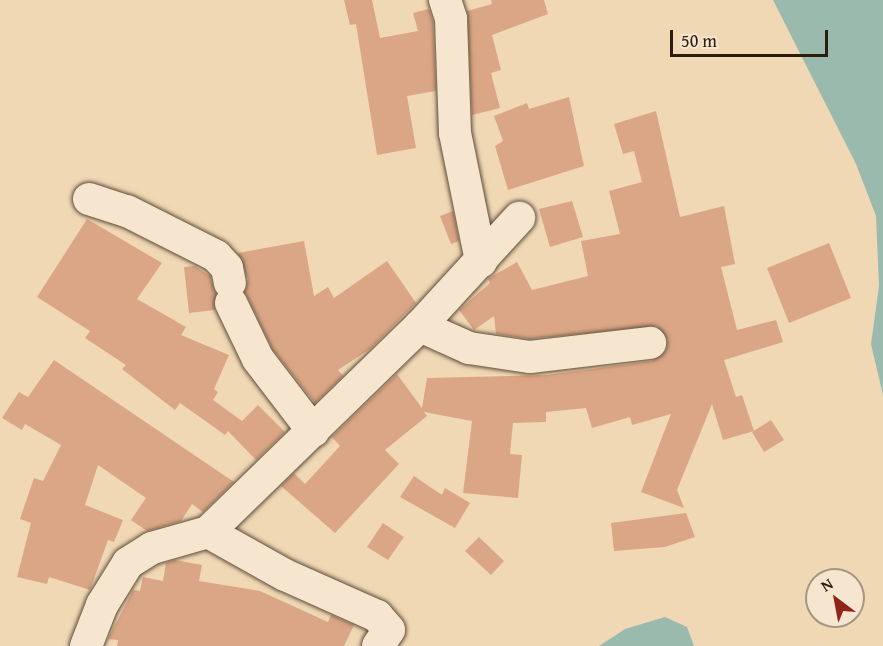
<!DOCTYPE html>
<style>
body{margin:0}
#map{position:relative;width:883px;height:646px;overflow:hidden;background:#f1d8b5;font-family:"Gentium Book Plus",serif}
div>[style]{position:absolute}
[style*='--x']{left:calc(var(--x)*1px);top:calc(var(--y)*1px);width:calc(var(--w)*1px);rotate:calc(var(--a)*1deg)}
.water>*{inset:0;background:#9bbaae}
.building>*{inset:0;background:#dba685}
.roads{filter:drop-shadow(0 0 2px #5d4c38) drop-shadow(0 0 2px #5d4c38)}
.minor>*{height:32px;margin:-16px;padding:0 16px;transform-origin:16px;border-radius:16px;background:#f6e6cf}
span{translate:-50% -50%;white-space:nowrap;text-align:center;line-height:1.15;-webkit-text-stroke:5px #f6e6cf;paint-order:stroke}
.north{position:absolute;left:805px;top:568px;width:60px;height:60px;box-sizing:border-box;background:#f6e6cf;border:2px solid #a59682;border-radius:50%;rotate:328deg;font-size:16px;font-weight:700;line-height:24px;text-align:center;color:#2c1d0f}
.north::after{content:'';display:block;margin:auto;width:21px;height:27px;background:#8f2418;clip-path:polygon(50% 0,100% 100%,50% 72%,0 100%)}
.scale{position:absolute;left:670px;top:30px;width:158px;height:27px;box-sizing:border-box;border:3px solid #2c1d0f;border-top:0;padding-left:8px;font-size:18px;line-height:21px;white-space:nowrap;color:#2c1d0f;-webkit-text-stroke:4px #f6e6cf;paint-order:stroke}
</style>
<div id="map">
<div class="water">
<div style="clip-path:polygon(773px 0,883px 0,883px 395px,871px 344px,879px 286px,876px 216px,856px 164px)"></div>
<div style="clip-path:polygon(665px 617px,687px 627px,694px 646px,599px 646px,625px 629px)"></div>
</div>
<div class="building">
<div style="clip-path:polygon(344px 0,372px 0,380px 38px,418px 31px,413px 13px,429px 9px,433px 22px,436px 91px,407px 96px,416px 148px,377px 155px,356px 24px,350px 25px)"></div>
<div style="clip-path:polygon(491px 0,544px 0,548px 14px,492px 35px,501px 70px,491px 73px,500px 108px,472px 115px,467px 11px,492px 4px)"></div>
<div style="clip-path:polygon(569px 97px,584px 166px,508px 190px,495px 146px,503px 141px,494px 116px,527px 103px,529px 109px)"></div>
<div style="clip-path:polygon(656px 111px,680px 217px,724px 206px,735px 264px,721px 267px,737px 330px,776px 320px,783px 342px,724px 360px,736px 397px,742px 395px,754px 431px,723px 440px,712px 404px,677px 490px,684px 508px,641px 492px,671px 414px,632px 425px,630px 417px,592px 428px,586px 408px,546px 412px,546px 422px,513px 423px,510px 454px,522px 455px,518px 498px,463px 493px,472px 421px,424px 412px,427px 416px,385px 450px,399px 464px,335px 533px,281px 486px,294px 473px,305px 484px,340px 446px,332px 437px,397px 374px,422px 408px,427px 378px,547px 375px,652px 361px,666px 351px,668px 340px,657px 326px,530px 339px,496px 334px,494px 316px,474px 330px,459px 310px,490px 283px,488px 279px,517px 262px,532px 290px,588px 276px,581px 241px,620px 234px,609px 191px,642px 182px,634px 151px,623px 154px,614px 124px)"></div>
<div style="clip-path:polygon(572px 201px,583px 237px,550px 247px,539px 209px)"></div>
<div style="clip-path:polygon(453px 211px,459px 241px,451px 244px,440px 216px)"></div>
<div style="clip-path:polygon(87px 219px,162px 263px,137px 299px,186px 327px,181px 335px,229px 355px,214px 389px,218px 392px,213px 400px,242px 421px,258px 405px,285px 432px,256px 460px,228px 431px,225px 435px,180px 403px,175px 410px,122px 369px,126px 365px,85px 338px,90px 331px,37px 297px)"></div>
<div style="clip-path:polygon(304px 241px,314px 296px,328px 287px,334px 298px,387px 261px,416px 303px,370px 349px,338px 370px,343px 376px,315px 403px,273px 350px,245px 292px,248px 279px,238px 253px)"></div>
<div style="clip-path:polygon(829px 243px,851px 298px,789px 323px,767px 268px)"></div>
<div style="clip-path:polygon(195px 266px,210px 276px,216px 294px,215px 310px,189px 313px,184px 267px)"></div>
<div style="clip-path:polygon(54px 360px,234px 482px,203px 512px,192px 504px,181px 521px,147px 531px,131px 520px,146px 498px,98px 465px,85px 505px,123px 520px,114px 542px,108px 540px,90px 590px,49px 577px,47px 584px,17px 577px,31px 523px,20px 519px,34px 478px,43px 481px,61px 445px,25px 424px,22px 430px,2px 418px,19px 392px,28px 397px)"></div>
<div style="clip-path:polygon(771px 420px,784px 440px,764px 452px,752px 432px)"></div>
<div style="clip-path:polygon(414px 476px,442px 495px,445px 488px,470px 503px,455px 528px,400px 497px)"></div>
<div style="clip-path:polygon(686px 513px,695px 537px,665px 547px,614px 551px,611px 523px)"></div>
<div style="clip-path:polygon(383px 523px,404px 537px,388px 560px,367px 547px)"></div>
<div style="clip-path:polygon(479px 537px,504px 561px,491px 575px,465px 551px)"></div>
<div style="clip-path:polygon(175px 560px,202px 565px,199px 581px,260px 591px,328px 622px,331px 615px,354px 625px,344px 646px,117px 646px,118px 640px,108px 639px,133px 590px,140px 591px,143px 577px,163px 581px,166px 563px)"></div>
</div>
<div class="roads">
<div class="minor">
<div style="--x:445;--y:0;--w:20;--a:72"></div>
<div style="--x:451;--y:19;--w:114;--a:88"></div>
<div style="--x:455;--y:133;--w:131;--a:78.5"></div>
<div style="--x:89;--y:199;--w:40;--a:18"></div>
<div style="--x:127;--y:211;--w:100;--a:26.8"></div>
<div style="--x:216;--y:256;--w:16;--a:47"></div>
<div style="--x:227;--y:268;--w:15;--a:79"></div>
<div style="--x:231;--y:303;--w:62;--a:64.3"></div>
<div style="--x:258;--y:359;--w:91;--a:52.6"></div>
<div style="--x:420;--y:326;--w:54;--a:24.2"></div>
<div style="--x:469;--y:348;--w:62;--a:8.4"></div>
<div style="--x:530;--y:357;--w:121;--a:-6.7"></div>
<div style="--x:208;--y:532;--w:88;--a:29.2"></div>
<div style="--x:285;--y:575;--w:101;--a:24"></div>
<div style="--x:377;--y:616;--w:18;--a:49"></div>
<div style="--x:389;--y:630;--w:19;--a:125"></div>
<div style="--x:86;--y:646;--w:44;--a:-68.7"></div>
<div style="--x:102;--y:605;--w:49;--a:-58.2"></div>
<div style="--x:128;--y:563;--w:28;--a:-32"></div>
<div style="--x:152;--y:548;--w:58;--a:-15.9"></div>
<div style="--x:208;--y:532;--w:296;--a:-44.2"></div>
<div style="--x:420;--y:326;--w:147;--a:-47.5"></div>
</div>
</div>
<div class="north">N</div>
<div class="scale">50 m</div>
</div>
